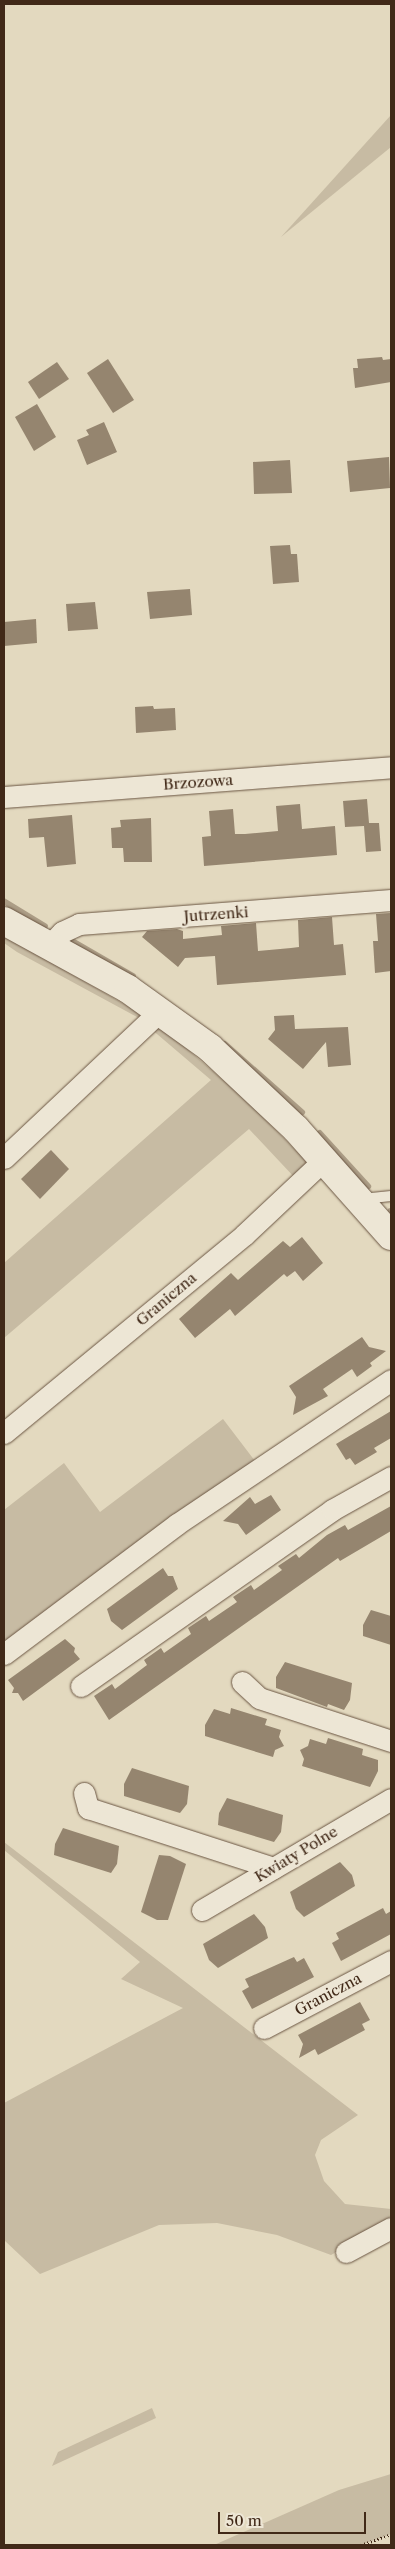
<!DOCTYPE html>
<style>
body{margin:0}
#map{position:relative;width:395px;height:2549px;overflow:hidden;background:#e3d9bf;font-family:"Libre Caslon Text",serif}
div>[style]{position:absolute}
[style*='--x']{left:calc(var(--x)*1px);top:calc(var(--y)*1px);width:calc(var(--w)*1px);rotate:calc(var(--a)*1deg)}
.green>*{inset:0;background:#c7bba3}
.stream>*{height:5.5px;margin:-2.75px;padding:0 2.75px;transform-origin:2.75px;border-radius:2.75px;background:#ac9d86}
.building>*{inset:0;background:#95856f}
.path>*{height:3px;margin-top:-1.5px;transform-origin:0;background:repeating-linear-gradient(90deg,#412918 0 1px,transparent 0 3.5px)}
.roads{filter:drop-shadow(0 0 1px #6a5542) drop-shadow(0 0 1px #6a5542)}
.lane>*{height:10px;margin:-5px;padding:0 5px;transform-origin:5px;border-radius:5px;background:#ede6d5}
.street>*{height:21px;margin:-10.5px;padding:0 10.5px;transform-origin:10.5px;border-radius:10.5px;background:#ede6d5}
.secondary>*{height:28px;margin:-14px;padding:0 14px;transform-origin:14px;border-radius:14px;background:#ede6d5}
span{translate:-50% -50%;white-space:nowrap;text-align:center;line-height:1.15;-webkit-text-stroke:5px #ede6d5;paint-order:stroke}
.street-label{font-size:15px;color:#412918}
.frame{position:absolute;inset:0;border:5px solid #412918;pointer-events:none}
.scale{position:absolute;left:218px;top:2512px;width:148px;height:22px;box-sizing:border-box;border:2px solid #412918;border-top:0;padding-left:6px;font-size:15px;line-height:18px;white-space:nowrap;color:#412918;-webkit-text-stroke:4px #ede6d5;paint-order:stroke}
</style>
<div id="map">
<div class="green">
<div style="clip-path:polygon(391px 115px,391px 147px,281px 237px)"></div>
<div style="clip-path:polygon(4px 936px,156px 1022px,246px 1100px,318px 1173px,295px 1178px,249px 1129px,4px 1338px,4px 1263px,211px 1080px,137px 1017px,17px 952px,4px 943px)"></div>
<div style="clip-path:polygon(223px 1419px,255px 1461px,4px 1648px,4px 1510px,64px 1463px,100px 1512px)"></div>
<div style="clip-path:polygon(4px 1842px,358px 2115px,321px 2140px,315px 2155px,324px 2181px,345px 2204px,391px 2209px,391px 2222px,331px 2255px,277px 2235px,217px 2223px,159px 2225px,40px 2274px,4px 2240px,4px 2103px,183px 2008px,121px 1979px,140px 1962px,4px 1850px)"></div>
<div style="clip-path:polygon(152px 2408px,156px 2418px,52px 2466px,58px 2452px)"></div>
<div style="clip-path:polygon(391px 2474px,391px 2534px,361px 2545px,214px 2545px,339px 2490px)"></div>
</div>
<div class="stream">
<div style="--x:4;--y:901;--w:48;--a:31.4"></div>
<div style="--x:74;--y:942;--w:68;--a:30"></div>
<div style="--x:225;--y:1044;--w:103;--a:41.4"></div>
<div style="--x:320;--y:1133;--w:72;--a:47.8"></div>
<div style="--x:391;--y:1211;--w:1;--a:90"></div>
</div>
<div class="building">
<div style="clip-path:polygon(382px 357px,383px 360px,391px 359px,391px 382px,355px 388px,353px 368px,358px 368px,357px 359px)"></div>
<div style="clip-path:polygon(108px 359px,134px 400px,113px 413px,87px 373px)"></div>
<div style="clip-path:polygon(57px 362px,69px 379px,39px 399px,28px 382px)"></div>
<div style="clip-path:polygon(37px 404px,56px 437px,34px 451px,15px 417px)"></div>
<div style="clip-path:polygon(104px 422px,117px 452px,87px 465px,77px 440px,89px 435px,86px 430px)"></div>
<div style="clip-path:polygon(389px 457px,390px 488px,350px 492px,347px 461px)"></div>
<div style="clip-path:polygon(290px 460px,292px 493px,254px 494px,253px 462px)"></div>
<div style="clip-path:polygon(290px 545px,291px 554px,297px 554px,299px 582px,273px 584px,270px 546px)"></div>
<div style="clip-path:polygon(190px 589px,192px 615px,150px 619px,147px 592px)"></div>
<div style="clip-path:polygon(95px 602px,98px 629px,68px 631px,66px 604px)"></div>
<div style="clip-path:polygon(36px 619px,37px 643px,4px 646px,4px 622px)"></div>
<div style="clip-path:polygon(153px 706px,154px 709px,175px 708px,176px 730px,136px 733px,135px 707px)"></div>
<div style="clip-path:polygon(367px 799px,369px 823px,379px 823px,381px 851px,366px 852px,364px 826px,345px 827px,343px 801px)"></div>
<div style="clip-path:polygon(300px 804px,302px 829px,335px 826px,337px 855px,204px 866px,202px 837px,211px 836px,209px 811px,233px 809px,235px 834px,245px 834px,278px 831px,276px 806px)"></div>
<div style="clip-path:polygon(72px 815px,76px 864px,47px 867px,44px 837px,29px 838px,28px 819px)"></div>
<div style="clip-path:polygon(151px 818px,152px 862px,124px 862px,123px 848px,112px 848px,111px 828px,121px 827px,120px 820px)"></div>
<div style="clip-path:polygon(391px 913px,391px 971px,375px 973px,373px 941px,378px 941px,376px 914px)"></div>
<div style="clip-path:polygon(332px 917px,334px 945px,343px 944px,346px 975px,217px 985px,215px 956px,185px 958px,178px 967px,142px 937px,147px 931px,177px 929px,183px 931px,183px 939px,222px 935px,221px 926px,256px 923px,258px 951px,291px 948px,299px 947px,298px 920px)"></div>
<div style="clip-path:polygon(294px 1015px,295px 1029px,348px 1027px,351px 1065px,328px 1067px,326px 1042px,303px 1069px,268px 1039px,275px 1030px,274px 1016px)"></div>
<div style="clip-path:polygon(51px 1150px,69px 1169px,40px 1199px,21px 1179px)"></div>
<div style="clip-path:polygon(302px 1237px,323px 1263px,303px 1281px,295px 1271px,287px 1277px,284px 1274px,235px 1316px,230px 1309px,195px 1338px,179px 1319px,231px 1273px,238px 1280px,283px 1241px,290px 1247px)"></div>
<div style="clip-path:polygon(362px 1337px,369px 1347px,386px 1351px,370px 1363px,372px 1366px,357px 1377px,352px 1369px,323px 1389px,328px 1396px,293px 1415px,296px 1397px,289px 1386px)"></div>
<div style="clip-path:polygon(391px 1411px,391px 1438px,374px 1448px,377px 1452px,355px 1465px,350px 1458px,346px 1460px,336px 1444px)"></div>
<div style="clip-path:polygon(271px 1495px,281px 1510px,246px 1535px,238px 1524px,223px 1521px,250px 1497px,255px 1504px)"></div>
<div style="clip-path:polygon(391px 1506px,391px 1531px,340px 1561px,338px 1558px,109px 1720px,94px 1696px,112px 1684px,115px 1689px,147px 1665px,144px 1660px,161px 1648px,164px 1653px,191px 1634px,188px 1628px,206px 1616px,209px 1621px,237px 1602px,233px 1597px,251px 1585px,254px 1590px,282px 1570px,278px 1566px,296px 1554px,299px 1558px,327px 1535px,345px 1525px,348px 1530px)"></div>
<div style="clip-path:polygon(163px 1568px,168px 1576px,173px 1576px,178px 1589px,122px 1630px,111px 1621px,107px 1609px)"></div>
<div style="clip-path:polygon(371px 1610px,391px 1616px,391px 1645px,363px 1636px,363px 1625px)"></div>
<div style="clip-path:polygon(65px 1639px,75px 1648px,74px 1652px,80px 1659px,23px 1701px,18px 1693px,12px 1693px,14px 1688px,8px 1680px)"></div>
<div style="clip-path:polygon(285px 1662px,352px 1683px,350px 1700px,344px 1710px,328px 1704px,327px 1707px,276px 1688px,276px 1677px)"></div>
<div style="clip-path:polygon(231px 1708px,267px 1719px,265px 1725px,281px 1730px,279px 1737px,284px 1746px,275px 1750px,273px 1757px,205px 1736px,205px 1725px,214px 1709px,230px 1714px)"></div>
<div style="clip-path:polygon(328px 1738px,363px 1749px,362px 1755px,378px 1760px,378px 1771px,370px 1787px,302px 1766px,304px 1759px,300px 1750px,308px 1746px,310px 1739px,326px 1744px)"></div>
<div style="clip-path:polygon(132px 1768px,189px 1786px,187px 1804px,180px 1813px,124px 1796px,124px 1784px)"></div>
<div style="clip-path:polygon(227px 1798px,283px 1815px,281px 1832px,274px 1842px,218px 1825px,219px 1813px)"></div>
<div style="clip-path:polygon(63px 1828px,119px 1846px,117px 1864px,111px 1873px,54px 1855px,55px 1844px)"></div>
<div style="clip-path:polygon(159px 1855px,170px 1856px,186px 1864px,168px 1920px,157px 1920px,141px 1912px)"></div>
<div style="clip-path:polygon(340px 1862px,352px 1875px,355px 1886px,304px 1917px,296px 1909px,290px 1892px)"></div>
<div style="clip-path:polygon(383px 1908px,386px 1914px,391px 1911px,391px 1934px,341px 1961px,332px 1943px,339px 1939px,336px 1933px)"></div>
<div style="clip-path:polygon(254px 1914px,265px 1927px,268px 1938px,218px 1968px,209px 1960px,203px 1944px)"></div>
<div style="clip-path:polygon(294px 1957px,297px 1962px,304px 1958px,314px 1977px,252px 2009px,242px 1991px,249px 1987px,245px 1979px)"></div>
<div style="clip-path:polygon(360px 2002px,370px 2020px,362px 2024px,365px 2030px,318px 2055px,315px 2049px,299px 2058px,303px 2044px,298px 2035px)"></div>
</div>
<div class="path">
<div style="--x:361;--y:2545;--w:32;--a:-20"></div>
</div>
<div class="roads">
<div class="lane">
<div style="--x:362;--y:1199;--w:29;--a:-6"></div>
</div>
<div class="street">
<div style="--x:4;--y:797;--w:388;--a:-4.4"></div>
<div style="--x:49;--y:946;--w:19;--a:-47"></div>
<div style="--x:62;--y:932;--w:19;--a:-25"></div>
<div style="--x:79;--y:924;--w:313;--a:-4.4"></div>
<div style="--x:4;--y:1158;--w:214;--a:-43.3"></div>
<div style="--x:4;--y:1433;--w:311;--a:-39.5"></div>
<div style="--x:244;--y:1235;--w:110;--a:-43.2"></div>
<div style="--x:4;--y:1654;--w:216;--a:-36.9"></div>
<div style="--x:177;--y:1524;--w:258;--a:-33.9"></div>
<div style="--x:242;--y:1682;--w:23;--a:43"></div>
<div style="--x:259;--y:1698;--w:139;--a:18"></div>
<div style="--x:81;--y:1686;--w:307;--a:-35"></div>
<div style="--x:332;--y:1510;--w:68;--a:-29.2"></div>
<div style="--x:84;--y:1793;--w:16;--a:75"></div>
<div style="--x:88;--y:1808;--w:195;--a:17.9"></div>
<div style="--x:202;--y:1910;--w:219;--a:-30.4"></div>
<div style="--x:264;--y:2028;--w:144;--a:-27.8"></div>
<div style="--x:346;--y:2252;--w:51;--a:-28.1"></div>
</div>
<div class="secondary">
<div style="--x:4;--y:921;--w:141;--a:28.7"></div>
<div style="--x:128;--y:989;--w:101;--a:35.7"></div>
<div style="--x:210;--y:1048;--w:118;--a:43.3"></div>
<div style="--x:296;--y:1129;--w:143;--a:48.4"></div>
</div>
</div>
<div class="street-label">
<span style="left:198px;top:782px;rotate:-4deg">Brzozowa</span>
<span style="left:216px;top:914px;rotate:-4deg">Jutrzenki</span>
<span style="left:166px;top:1299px;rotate:-40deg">Graniczna</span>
<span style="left:296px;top:1854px;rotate:-31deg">Kwiaty Polne</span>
<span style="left:328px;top:1994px;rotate:-28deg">Graniczna</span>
</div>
<div class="frame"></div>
<div class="scale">50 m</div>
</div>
